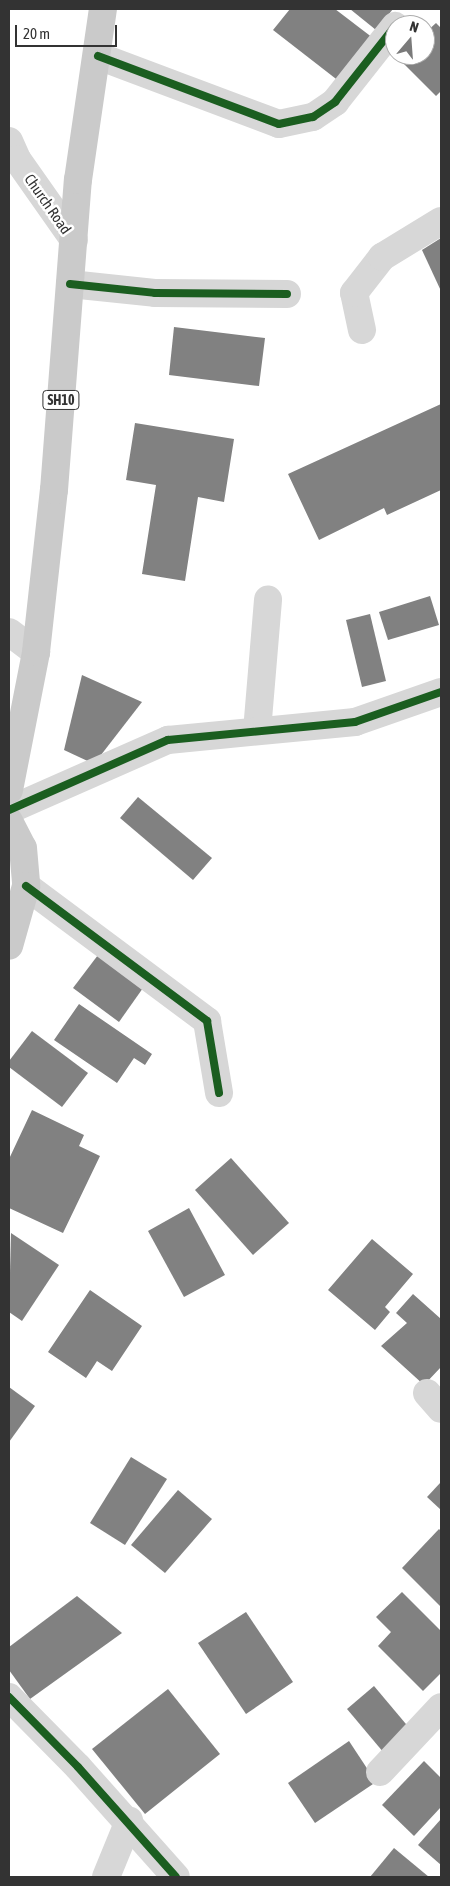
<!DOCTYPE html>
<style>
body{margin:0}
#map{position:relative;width:450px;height:1886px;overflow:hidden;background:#fff;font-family:"Asap Condensed",sans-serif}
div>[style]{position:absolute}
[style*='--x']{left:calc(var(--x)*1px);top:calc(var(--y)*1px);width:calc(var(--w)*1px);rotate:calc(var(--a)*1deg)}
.building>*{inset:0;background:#818181}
.minor>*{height:28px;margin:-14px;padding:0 14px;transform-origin:14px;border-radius:14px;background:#d7d7d7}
.primary>*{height:28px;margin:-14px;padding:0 14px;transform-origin:14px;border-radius:14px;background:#cacaca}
.cycleway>*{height:8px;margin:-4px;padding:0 4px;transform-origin:4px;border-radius:4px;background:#1b5e20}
span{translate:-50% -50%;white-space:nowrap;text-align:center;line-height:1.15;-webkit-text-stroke:5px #fff;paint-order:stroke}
.shield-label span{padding:1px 4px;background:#fff;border:1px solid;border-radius:4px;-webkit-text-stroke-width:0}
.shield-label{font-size:14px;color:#333;font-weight:700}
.street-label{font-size:15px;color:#333}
.frame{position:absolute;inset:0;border:10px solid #333;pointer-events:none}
.north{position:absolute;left:385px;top:15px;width:50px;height:50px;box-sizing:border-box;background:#fff;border:1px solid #adadad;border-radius:50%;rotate:18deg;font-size:14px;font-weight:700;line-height:20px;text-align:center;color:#333}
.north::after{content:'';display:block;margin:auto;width:18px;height:22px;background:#7a7a7a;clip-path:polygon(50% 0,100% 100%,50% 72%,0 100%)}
.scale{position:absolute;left:15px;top:25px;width:102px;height:22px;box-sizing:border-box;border:2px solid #333;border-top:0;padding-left:6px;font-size:15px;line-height:18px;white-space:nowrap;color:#333;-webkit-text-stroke:4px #fff;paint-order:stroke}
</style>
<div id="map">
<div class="building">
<div style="clip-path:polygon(290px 9px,335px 9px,373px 38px,340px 82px,273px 30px)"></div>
<div style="clip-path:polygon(350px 9px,393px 9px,376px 30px)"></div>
<div style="clip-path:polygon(436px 23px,441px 28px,441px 91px,436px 96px,399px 59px,404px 55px,425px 55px,425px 33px)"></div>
<div style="clip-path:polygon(441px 238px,441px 291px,422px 250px)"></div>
<div style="clip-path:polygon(174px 327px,265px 338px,259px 386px,169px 375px)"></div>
<div style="clip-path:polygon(441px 404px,441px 490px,387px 515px,384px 508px,319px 540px,288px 474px)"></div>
<div style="clip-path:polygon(135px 423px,234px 439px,224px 502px,198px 497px,185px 581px,142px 574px,156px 485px,126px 480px)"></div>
<div style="clip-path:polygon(430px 596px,439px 625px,388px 640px,379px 612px)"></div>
<div style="clip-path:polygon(370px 614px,386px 681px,362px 687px,346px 620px)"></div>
<div style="clip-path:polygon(82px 675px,142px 702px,94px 764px,64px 750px)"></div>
<div style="clip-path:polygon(138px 797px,212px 858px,193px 880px,120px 818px)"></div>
<div style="clip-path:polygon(98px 955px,143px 988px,119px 1022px,73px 988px)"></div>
<div style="clip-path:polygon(79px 1004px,152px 1054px,145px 1065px,134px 1058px,117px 1083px,54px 1040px)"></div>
<div style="clip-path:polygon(32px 1031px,88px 1073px,62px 1107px,9px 1067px,9px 1061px)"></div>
<div style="clip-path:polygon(32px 1110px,84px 1135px,79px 1146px,100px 1156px,63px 1233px,9px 1208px,9px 1159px)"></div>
<div style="clip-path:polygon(231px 1158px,289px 1223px,253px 1255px,195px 1190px)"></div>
<div style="clip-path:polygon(189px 1208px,225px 1275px,184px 1297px,148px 1231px)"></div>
<div style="clip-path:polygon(11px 1233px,59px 1265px,22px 1321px,9px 1312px)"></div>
<div style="clip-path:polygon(372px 1239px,413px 1274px,385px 1307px,390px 1312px,375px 1330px,328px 1290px)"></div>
<div style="clip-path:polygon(90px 1290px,142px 1326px,112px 1371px,97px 1361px,86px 1378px,48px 1352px)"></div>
<div style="clip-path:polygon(413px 1294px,441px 1319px,441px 1367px,424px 1385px,381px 1346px,407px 1323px,396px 1313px)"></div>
<div style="clip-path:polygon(9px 1387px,35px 1406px,9px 1442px)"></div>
<div style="clip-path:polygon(131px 1457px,167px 1479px,125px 1545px,90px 1523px)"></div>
<div style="clip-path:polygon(441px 1482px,441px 1510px,427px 1497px)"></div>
<div style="clip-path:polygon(178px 1490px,212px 1519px,165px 1573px,131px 1545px)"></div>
<div style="clip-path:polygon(439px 1529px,441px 1531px,441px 1607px,402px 1568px)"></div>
<div style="clip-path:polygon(402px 1592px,441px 1631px,441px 1673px,423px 1691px,378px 1646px,391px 1632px,376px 1617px)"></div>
<div style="clip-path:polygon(77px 1596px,122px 1633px,30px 1699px,9px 1670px,9px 1647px)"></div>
<div style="clip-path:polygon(246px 1612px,293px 1682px,246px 1714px,198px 1643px)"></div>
<div style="clip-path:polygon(374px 1686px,411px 1730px,384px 1753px,347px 1709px)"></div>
<div style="clip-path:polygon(168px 1689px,220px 1754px,145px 1814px,92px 1749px)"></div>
<div style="clip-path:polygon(349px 1741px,376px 1782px,315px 1823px,288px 1783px)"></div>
<div style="clip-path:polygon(424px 1761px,441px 1778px,441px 1807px,414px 1836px,382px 1805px)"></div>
<div style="clip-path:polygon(441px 1819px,441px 1865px,418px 1845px)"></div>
<div style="clip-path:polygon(394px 1848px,429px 1877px,370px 1877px)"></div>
</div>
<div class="minor">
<div style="--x:98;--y:56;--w:193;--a:20.6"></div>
<div style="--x:279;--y:124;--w:35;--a:-12"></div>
<div style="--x:313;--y:117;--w:27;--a:-34"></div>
<div style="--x:335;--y:102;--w:97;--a:-51.7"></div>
<div style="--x:9;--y:141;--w:20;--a:66"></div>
<div style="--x:17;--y:159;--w:99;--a:54.9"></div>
<div style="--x:70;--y:284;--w:85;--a:6"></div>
<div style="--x:155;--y:293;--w:132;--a:0.4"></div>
<div style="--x:362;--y:330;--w:38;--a:-102"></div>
<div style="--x:354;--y:293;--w:46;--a:-52.1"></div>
<div style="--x:382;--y:257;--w:69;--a:-31.4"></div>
<div style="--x:9;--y:632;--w:34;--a:37"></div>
<div style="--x:257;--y:731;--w:132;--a:-85.2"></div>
<div style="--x:9;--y:810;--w:174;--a:-23.8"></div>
<div style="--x:168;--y:740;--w:188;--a:-5.5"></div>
<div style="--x:355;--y:722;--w:91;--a:-19.2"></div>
<div style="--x:26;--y:886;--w:226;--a:36.7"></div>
<div style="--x:207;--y:1021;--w:73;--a:80.5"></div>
<div style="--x:427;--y:1393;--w:21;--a:49"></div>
<div style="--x:9;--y:1697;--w:98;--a:45.4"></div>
<div style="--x:78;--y:1767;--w:147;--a:48.3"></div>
<div style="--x:380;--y:1772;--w:89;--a:-46.8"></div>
<div style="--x:106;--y:1877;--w:61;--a:-67.7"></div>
</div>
<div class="primary">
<div style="--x:9;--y:790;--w:141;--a:-78.9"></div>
<div style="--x:36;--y:652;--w:163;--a:-83.7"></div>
<div style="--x:54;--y:490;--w:311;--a:-85.6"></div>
<div style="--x:78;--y:180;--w:173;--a:-81.7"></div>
<div style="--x:9;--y:821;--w:30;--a:63"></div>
<div style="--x:23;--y:848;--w:38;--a:85"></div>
<div style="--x:26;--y:886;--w:62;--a:105.8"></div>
</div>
<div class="cycleway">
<div style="--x:98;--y:56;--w:193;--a:20.6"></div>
<div style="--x:279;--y:124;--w:35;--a:-12"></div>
<div style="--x:313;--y:117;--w:27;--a:-34"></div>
<div style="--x:335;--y:102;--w:97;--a:-51.7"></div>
<div style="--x:70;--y:284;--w:85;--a:6"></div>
<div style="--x:155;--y:293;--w:132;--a:0.4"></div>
<div style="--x:9;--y:810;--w:174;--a:-23.8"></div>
<div style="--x:168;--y:740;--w:188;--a:-5.5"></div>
<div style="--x:355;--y:722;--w:91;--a:-19.2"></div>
<div style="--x:26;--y:886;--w:226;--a:36.7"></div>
<div style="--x:207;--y:1021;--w:73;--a:80.5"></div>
<div style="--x:9;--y:1697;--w:98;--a:45.4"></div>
<div style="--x:78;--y:1767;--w:147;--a:48.3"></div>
</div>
<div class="shield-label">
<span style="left:61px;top:400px">SH10</span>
</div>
<div class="street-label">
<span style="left:48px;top:204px;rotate:55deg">Church Road</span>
</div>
<div class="frame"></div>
<div class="north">N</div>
<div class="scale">20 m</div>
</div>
